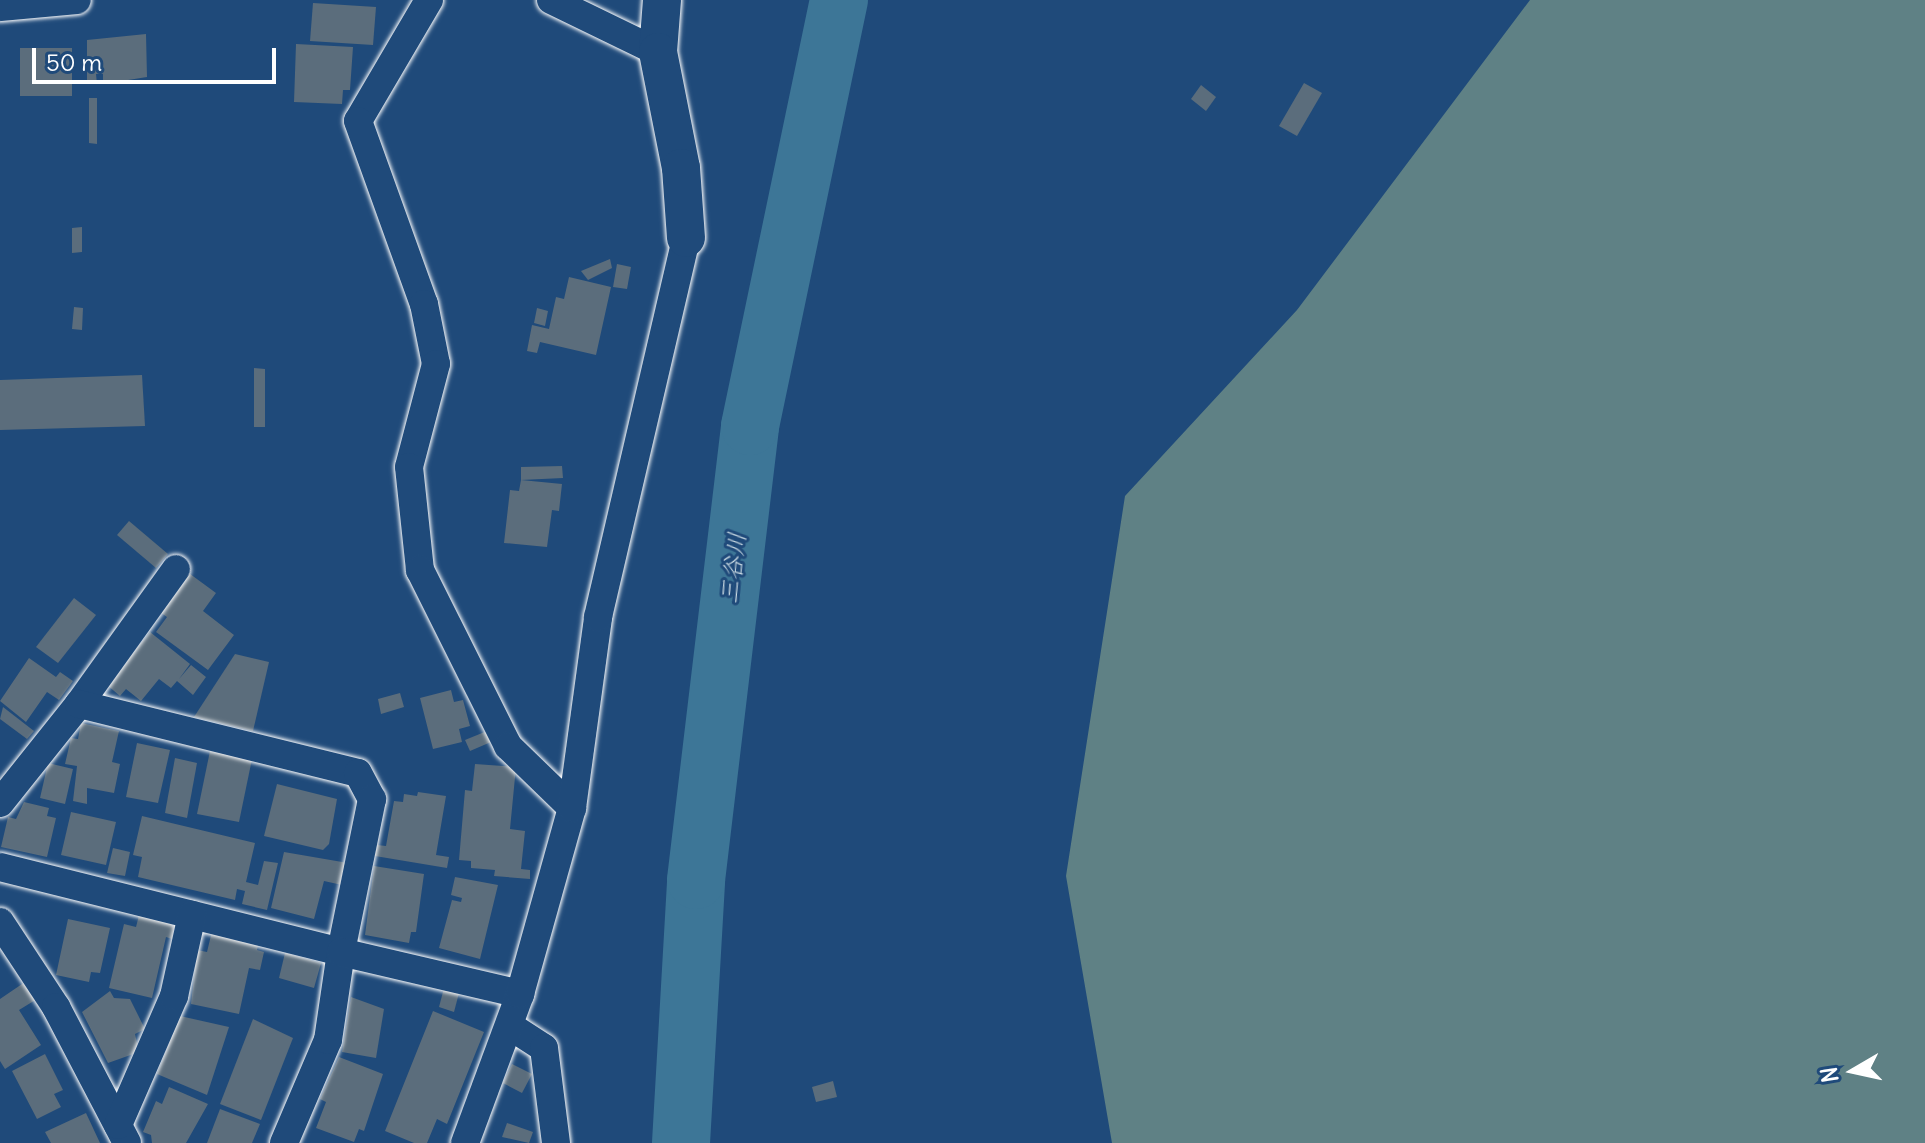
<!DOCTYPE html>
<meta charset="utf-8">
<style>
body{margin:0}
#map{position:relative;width:1925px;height:1143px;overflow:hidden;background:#1f4a7a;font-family:Delius,"Klee One",sans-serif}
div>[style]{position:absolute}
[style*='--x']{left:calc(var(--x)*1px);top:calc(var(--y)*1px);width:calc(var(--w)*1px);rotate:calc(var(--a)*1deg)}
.green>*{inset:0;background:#5f8185}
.river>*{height:58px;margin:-29px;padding:0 29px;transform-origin:29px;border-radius:29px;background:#3d7697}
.building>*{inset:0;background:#5b6d7c}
.roads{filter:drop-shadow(0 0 2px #fff) drop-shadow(0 0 2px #fff)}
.street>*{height:28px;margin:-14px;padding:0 14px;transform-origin:14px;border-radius:14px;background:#1f4a7a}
.secondary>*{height:38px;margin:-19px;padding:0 19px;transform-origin:19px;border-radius:19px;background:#1f4a7a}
span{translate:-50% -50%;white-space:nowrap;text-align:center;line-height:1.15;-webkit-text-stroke:6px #1f4a7a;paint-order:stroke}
.water-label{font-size:24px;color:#cedde5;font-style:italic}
.north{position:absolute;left:1813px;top:1031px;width:80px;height:80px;-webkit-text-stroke:6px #1f4a7a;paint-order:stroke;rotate:261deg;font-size:22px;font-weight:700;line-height:32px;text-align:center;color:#fff}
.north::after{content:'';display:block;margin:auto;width:28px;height:36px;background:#fff;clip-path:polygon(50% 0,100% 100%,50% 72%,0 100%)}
.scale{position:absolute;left:32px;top:48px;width:244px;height:36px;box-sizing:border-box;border:4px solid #fff;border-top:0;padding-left:10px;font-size:24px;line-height:28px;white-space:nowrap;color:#fff;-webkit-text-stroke:6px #1f4a7a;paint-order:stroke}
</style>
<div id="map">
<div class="green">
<div style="clip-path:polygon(1530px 0,1925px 0,1925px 1143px,1112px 1143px,1066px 876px,1125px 496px,1297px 310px)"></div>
</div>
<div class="river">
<div style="--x:681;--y:1143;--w:263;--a:-86.7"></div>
<div style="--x:696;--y:880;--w:457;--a:-83.2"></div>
<div style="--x:750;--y:426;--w:435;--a:-78.2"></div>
</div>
<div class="building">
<div style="clip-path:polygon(313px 3px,376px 7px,373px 45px,310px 41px)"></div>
<div style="clip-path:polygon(146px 34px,147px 77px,103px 84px,103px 74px,96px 74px,97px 84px,87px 84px,87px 40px)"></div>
<div style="clip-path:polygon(296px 44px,353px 47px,350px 90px,343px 90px,342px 104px,294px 102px)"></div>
<div style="clip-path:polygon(20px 48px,72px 48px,72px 96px,20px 96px)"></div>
<div style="clip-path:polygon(1304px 83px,1322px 93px,1297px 136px,1279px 126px)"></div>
<div style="clip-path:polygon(1201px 85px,1216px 97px,1206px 111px,1191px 99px)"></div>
<div style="clip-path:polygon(89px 98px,97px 98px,97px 144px,89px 143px)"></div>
<div style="clip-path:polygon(82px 227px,82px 252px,72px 253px,72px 228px)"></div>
<div style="clip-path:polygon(610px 259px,612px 268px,588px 280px,581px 271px)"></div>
<div style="clip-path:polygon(617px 264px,631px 267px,627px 289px,613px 287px)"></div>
<div style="clip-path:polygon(569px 277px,611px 287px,596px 355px,540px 342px,537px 353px,527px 351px,532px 325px,549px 329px,556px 297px,564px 299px)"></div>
<div style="clip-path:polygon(74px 307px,83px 308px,82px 330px,72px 329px)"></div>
<div style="clip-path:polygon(537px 308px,548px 311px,545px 326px,534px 323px)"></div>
<div style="clip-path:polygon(254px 368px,265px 369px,265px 427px,254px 427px)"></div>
<div style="clip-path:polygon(142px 375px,145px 426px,0 430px,0 380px)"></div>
<div style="clip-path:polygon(562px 466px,563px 478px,521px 480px,521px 467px)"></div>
<div style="clip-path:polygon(521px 480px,562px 484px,559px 511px,552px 510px,547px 547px,504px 543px,510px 490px,519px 491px)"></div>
<div style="clip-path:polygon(129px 521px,168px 554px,156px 568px,117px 535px)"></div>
<div style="clip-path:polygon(186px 571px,216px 593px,203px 611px,234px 635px,208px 670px,156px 632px,167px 617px,157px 610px)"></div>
<div style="clip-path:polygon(74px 598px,96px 615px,58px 663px,36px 647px)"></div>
<div style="clip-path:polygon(150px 632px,190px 664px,179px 679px,191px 665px,206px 677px,193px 695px,177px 681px,171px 688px,159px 679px,141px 701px,126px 689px,120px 696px,107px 685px)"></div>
<div style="clip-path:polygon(235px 654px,269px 662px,253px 731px,194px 717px)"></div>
<div style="clip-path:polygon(29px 658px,56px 677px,60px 672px,73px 681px,59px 700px,47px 692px,26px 722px,0 701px)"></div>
<div style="clip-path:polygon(451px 690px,454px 702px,463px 700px,470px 726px,459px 729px,462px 742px,433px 749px,420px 698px)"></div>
<div style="clip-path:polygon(400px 693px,404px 707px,381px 714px,378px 699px)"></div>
<div style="clip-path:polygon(3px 707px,34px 731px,27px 739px,0 719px)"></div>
<div style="clip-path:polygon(81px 723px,119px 731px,112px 762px,120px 764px,114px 793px,87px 788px,87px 804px,73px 801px,77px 766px,65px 764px,71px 738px,78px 739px)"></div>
<div style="clip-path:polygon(487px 731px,491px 742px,470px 751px,465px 740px)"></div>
<div style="clip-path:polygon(137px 743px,170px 750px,158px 803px,126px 797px)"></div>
<div style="clip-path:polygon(210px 751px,252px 759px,239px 822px,197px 814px)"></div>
<div style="clip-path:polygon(175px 758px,197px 763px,187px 818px,165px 813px)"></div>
<div style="clip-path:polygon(48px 763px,73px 769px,65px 804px,40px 798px)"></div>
<div style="clip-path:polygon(475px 764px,516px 767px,510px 829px,525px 831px,521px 869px,530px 870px,530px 879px,494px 876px,495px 870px,471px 868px,471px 861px,459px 860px,465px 790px,472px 791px)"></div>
<div style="clip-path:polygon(277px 784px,337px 799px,329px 844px,323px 850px,264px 836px)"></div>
<div style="clip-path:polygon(418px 792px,446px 796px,436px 855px,449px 857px,447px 868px,375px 856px,377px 845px,386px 846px,394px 801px,403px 802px,404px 794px,417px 796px)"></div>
<div style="clip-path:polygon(24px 802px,49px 808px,47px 816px,56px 818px,47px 857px,1px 847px,8px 817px,16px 819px)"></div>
<div style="clip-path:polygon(71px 812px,116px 822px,106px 865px,61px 855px)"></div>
<div style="clip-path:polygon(142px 816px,255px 843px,246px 882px,258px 885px,264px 861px,278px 863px,267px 910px,242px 904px,245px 891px,237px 889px,235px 900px,138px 877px,142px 857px,133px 855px)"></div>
<div style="clip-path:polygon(113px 848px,130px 852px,125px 876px,107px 873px)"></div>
<div style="clip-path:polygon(284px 852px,348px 863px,342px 885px,324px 881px,314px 919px,271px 908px)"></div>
<div style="clip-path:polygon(374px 866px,424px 874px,416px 932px,411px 932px,409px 943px,365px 935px)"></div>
<div style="clip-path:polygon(455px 877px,498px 885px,480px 959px,439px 948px,452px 900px,461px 902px,462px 898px,451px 895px)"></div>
<div style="clip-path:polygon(139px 915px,171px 923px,174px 928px,172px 939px,166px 937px,152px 998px,109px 988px,124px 924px,136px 927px)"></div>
<div style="clip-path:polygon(68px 919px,110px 928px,100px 973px,91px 972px,89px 982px,56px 975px)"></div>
<div style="clip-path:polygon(212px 931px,259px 941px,257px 950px,264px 952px,260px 970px,249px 968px,239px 1014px,191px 1004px,197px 950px,207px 952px)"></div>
<div style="clip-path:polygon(285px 953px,321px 963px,314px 988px,279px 978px)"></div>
<div style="clip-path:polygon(25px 982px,37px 999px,19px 1010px,41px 1045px,5px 1069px,0 1061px,0 999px)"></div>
<div style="clip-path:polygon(444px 988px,459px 993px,454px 1012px,439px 1007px)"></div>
<div style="clip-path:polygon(110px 991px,114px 998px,130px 999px,145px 1029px,135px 1034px,139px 1052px,108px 1063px,82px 1012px)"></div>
<div style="clip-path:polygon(351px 997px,384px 1009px,376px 1058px,342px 1052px)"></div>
<div style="clip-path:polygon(433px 1011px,484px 1032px,447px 1124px,437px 1119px,427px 1143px,414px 1143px,385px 1131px)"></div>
<div style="clip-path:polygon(180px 1016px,229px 1027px,207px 1095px,157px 1074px)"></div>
<div style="clip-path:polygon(253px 1019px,293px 1038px,261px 1120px,220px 1104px)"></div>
<div style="clip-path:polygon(45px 1054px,63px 1090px,54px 1094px,61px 1107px,37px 1119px,12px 1071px)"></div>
<div style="clip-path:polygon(339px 1057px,383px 1074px,364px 1131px,359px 1129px,354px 1142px,316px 1128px,326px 1102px,320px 1099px)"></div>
<div style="clip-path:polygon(512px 1064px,532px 1074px,522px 1093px,503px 1083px)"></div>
<div style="clip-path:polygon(833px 1081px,837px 1097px,816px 1102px,812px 1087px)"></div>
<div style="clip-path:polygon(169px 1087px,208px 1104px,186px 1143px,152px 1143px,151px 1135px,143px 1132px,156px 1101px,162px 1104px)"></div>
<div style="clip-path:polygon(220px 1109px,260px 1124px,252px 1143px,207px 1143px)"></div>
<div style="clip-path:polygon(86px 1113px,100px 1143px,51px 1143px,45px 1132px)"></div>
<div style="clip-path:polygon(507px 1123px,533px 1132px,529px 1143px,502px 1137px)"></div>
</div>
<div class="roads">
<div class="street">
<div style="--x:429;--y:0;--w:140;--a:120.4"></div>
<div style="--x:358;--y:121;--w:195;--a:70.2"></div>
<div style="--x:424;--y:304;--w:61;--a:78.7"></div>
<div style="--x:436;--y:364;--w:106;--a:104.7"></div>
<div style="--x:409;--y:467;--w:104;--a:83.9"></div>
<div style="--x:420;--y:570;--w:197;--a:63.4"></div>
<div style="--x:508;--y:746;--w:89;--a:44.1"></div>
<div style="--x:551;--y:0;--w:119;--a:25.9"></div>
<div style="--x:0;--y:7;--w:77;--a:-5.2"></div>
<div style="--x:79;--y:704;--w:166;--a:-54.3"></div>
<div style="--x:0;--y:803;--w:127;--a:-51.4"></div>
<div style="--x:79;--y:704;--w:287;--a:13.9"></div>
<div style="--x:358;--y:773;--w:30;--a:62"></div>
<div style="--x:372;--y:799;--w:156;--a:101.5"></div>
<div style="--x:341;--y:952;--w:351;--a:-166"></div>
<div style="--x:0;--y:922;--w:102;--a:56.6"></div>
<div style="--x:56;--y:1007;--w:153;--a:62.4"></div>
<div style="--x:510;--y:1026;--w:40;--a:32.9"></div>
<div style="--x:544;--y:1048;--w:96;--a:82.8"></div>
<div style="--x:118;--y:1125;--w:141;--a:-66.5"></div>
<div style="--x:174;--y:996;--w:83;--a:-77.5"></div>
<div style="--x:284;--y:1143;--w:112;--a:-66.9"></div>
<div style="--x:328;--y:1040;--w:89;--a:-81.6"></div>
<div style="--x:341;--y:952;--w:184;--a:13.2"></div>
<div style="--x:465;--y:1143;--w:159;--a:-69.7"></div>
<div style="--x:520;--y:994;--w:193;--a:-74.4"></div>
<div style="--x:572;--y:808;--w:193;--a:-82.2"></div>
<div style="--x:598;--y:617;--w:389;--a:-76.9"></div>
</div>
<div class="secondary">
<div style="--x:662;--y:0;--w:52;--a:94.4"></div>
<div style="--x:658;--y:52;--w:118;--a:78.8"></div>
<div style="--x:681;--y:168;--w:70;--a:85.9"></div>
</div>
</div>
<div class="water-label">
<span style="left:733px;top:568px;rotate:-83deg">三谷川</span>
</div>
<div class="north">N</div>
<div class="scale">50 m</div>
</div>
